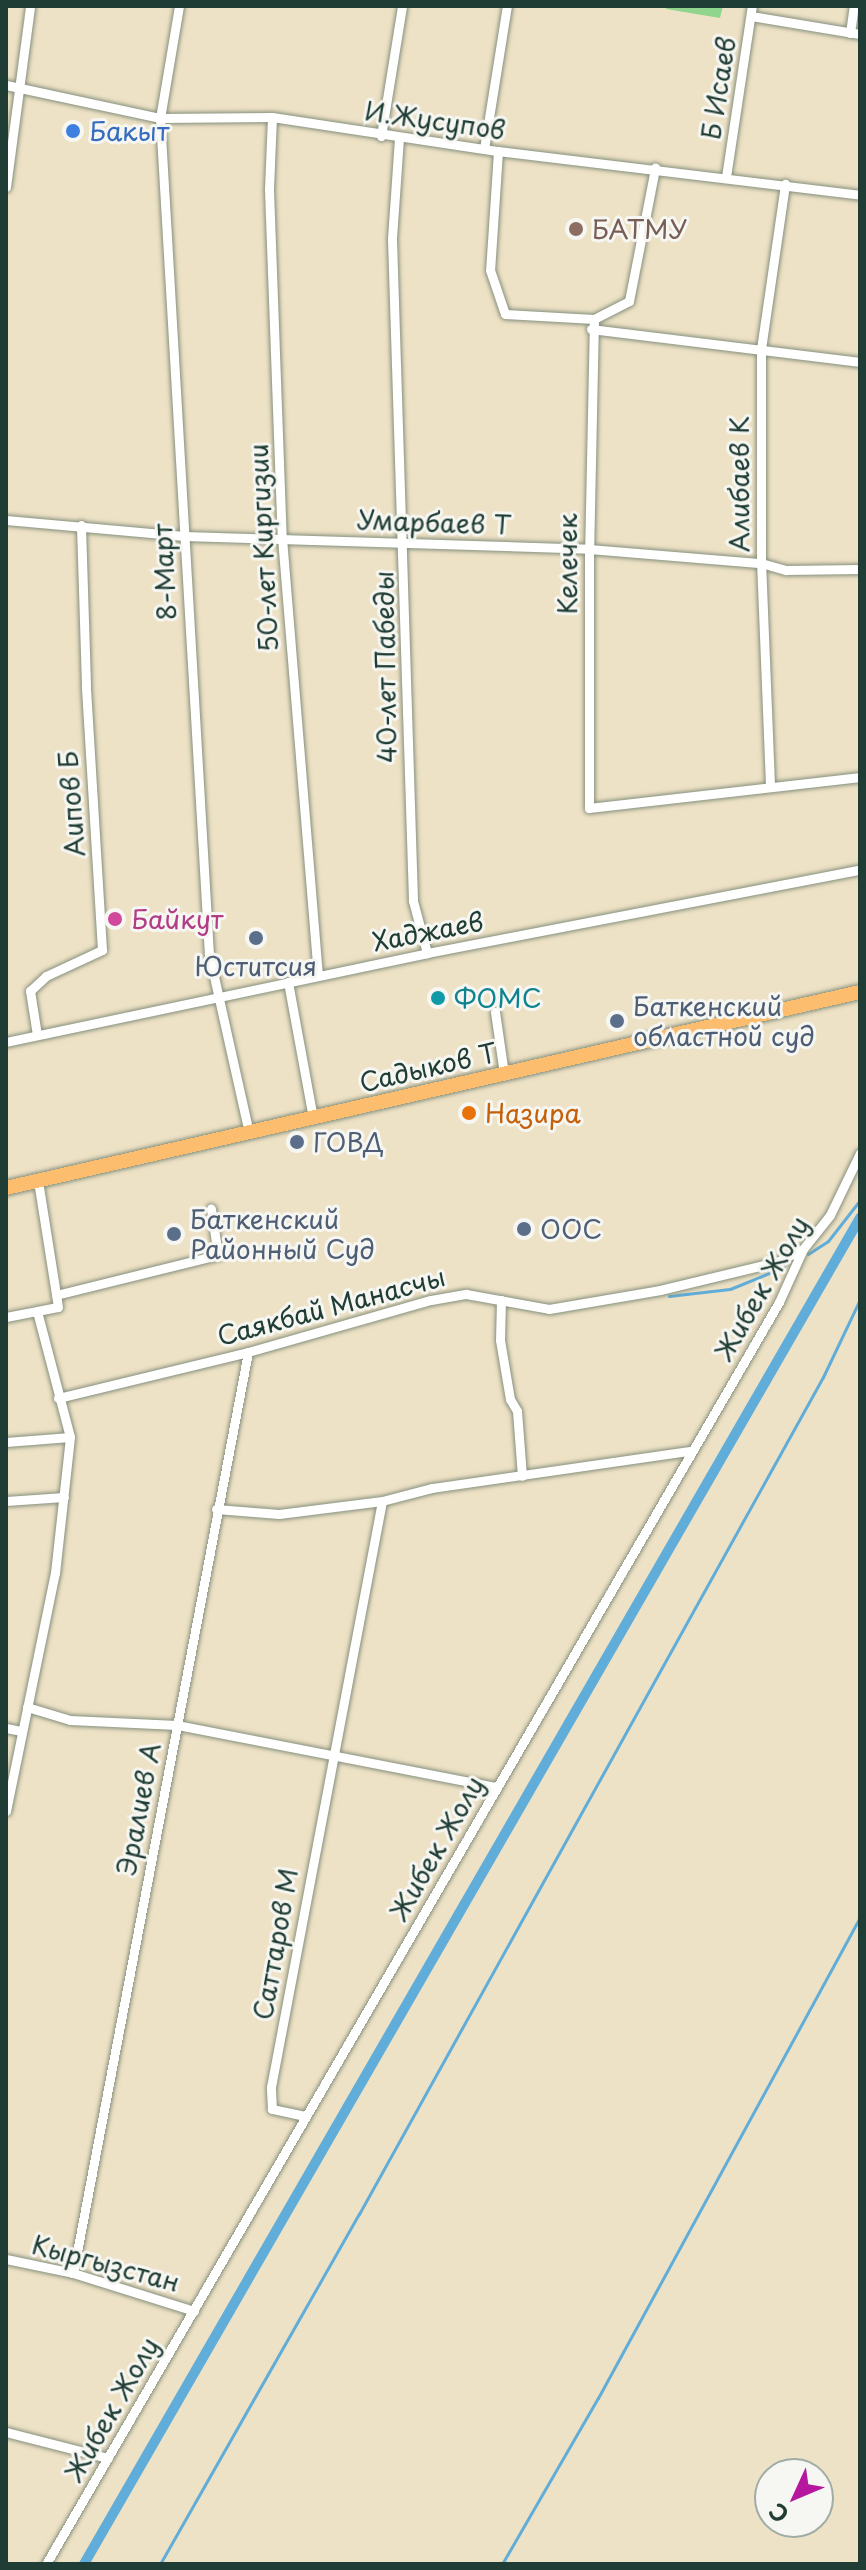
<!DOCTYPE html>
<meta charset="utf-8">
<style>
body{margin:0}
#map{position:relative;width:866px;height:2570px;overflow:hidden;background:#eee2c6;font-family:"Playpen Sans",sans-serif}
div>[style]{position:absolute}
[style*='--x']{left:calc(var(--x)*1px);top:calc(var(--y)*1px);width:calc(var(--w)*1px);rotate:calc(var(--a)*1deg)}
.green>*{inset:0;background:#8fd58e}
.stream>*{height:3px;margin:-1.5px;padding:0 1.5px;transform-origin:1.5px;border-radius:1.5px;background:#60add9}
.canal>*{height:10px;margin:-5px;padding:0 5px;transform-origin:5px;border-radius:5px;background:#60add9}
.roads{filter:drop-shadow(0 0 2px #86907d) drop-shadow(0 0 2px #86907d)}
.minor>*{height:9px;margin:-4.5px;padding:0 4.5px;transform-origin:4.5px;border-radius:4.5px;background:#fff}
.highway>*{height:14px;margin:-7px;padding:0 7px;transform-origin:7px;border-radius:7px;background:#fcbd6f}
.dots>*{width:22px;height:22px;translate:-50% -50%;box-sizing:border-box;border:4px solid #f6f6f2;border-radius:50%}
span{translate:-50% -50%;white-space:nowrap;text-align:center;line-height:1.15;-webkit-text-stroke:6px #f6f6f2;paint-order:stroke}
.street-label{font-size:26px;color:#1f3d34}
.shop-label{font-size:26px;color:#366cbe}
.left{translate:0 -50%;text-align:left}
.education-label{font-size:26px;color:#785e54}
.hotel-label{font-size:26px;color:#b23c85}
.service-label{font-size:26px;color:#4e5e75}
.culture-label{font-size:26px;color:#0d838f}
.food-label{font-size:26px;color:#c56008}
.frame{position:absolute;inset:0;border:8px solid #1f3d34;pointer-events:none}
.north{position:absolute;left:754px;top:2458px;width:80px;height:80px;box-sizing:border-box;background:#f6f6f2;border:2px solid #a0aca6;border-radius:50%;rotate:226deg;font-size:22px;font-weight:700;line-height:32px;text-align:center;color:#1f3d34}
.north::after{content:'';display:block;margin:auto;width:28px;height:36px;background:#b5179e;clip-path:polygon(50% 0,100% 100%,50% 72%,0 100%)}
</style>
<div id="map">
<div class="green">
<div style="clip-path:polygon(667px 6px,723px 6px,720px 18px,666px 9px)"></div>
</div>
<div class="stream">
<div style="--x:808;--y:1254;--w:24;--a:-33"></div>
<div style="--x:828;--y:1241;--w:52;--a:-52"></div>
<div style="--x:669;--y:1296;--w:61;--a:-6.5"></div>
<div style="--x:730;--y:1289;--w:58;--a:-22.2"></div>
<div style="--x:160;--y:2564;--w:403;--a:-60.4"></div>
<div style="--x:359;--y:2214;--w:957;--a:-61"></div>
<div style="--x:823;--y:1377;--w:86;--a:-64.6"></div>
<div style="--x:502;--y:2564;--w:192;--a:-60"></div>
<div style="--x:598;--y:2398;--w:548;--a:-61.42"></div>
</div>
<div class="canal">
<div style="--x:84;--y:2564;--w:1554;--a:-60.04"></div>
</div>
<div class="roads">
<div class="minor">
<div style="--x:179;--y:6;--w:114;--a:99.6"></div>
<div style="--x:160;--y:118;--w:837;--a:86.65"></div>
<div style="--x:209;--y:954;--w:183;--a:77.4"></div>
<div style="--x:751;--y:16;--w:110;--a:9.4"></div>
<div style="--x:850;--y:33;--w:27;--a:-82"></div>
<div style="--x:6;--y:85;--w:157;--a:12.1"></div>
<div style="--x:160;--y:118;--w:112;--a:-0.5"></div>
<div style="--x:272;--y:117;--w:229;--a:8.6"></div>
<div style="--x:498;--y:151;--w:365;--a:6.9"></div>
<div style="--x:272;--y:117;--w:73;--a:92.4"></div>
<div style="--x:269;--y:190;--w:348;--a:87.9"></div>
<div style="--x:282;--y:538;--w:439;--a:85.3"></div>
<div style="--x:381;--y:136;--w:132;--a:-80.8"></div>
<div style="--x:399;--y:138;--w:101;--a:94"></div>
<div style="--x:392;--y:239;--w:662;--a:88.18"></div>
<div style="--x:413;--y:901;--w:54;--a:74.9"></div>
<div style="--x:484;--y:149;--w:145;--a:-80.9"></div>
<div style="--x:498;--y:151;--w:119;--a:93.8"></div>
<div style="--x:490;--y:270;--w:46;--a:71.2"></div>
<div style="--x:505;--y:314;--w:89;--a:3.2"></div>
<div style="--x:594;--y:319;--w:39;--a:-27"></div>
<div style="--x:629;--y:301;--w:136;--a:-78.9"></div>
<div style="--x:726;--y:177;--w:173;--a:-81.4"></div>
<div style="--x:6;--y:187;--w:183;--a:-82.4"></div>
<div style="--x:594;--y:319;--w:230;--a:91.2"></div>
<div style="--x:589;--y:549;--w:259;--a:90"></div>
<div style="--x:589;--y:808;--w:273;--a:-6.5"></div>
<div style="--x:591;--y:329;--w:271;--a:7"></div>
<div style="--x:6;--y:520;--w:179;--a:5.1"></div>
<div style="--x:184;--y:536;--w:405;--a:1.8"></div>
<div style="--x:589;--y:549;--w:173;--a:4.7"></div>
<div style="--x:761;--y:563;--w:26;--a:16"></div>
<div style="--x:786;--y:570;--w:74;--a:-0.8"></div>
<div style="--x:770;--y:785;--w:222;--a:-92.3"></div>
<div style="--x:761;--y:563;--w:214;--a:-90"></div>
<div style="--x:761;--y:349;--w:167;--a:-81.7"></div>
<div style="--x:288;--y:982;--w:138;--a:79.6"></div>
<div style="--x:495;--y:1012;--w:63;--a:81.7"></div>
<div style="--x:37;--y:1035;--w:45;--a:-99"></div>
<div style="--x:30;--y:991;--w:22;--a:-43"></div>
<div style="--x:46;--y:976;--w:62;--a:-24.9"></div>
<div style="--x:102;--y:950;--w:265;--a:-93.5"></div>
<div style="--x:86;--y:685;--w:160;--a:-91.8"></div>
<div style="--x:6;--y:1042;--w:430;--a:-11.9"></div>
<div style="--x:427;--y:953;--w:441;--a:-10.9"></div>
<div style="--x:56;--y:1295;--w:167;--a:-13.9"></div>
<div style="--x:218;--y:1255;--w:47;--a:-98.7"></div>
<div style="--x:501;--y:1300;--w:40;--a:91.4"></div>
<div style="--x:500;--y:1340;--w:60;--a:80.4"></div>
<div style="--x:510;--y:1399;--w:14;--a:60"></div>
<div style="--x:517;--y:1411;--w:65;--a:85.6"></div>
<div style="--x:6;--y:1317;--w:32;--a:-11"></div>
<div style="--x:58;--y:1398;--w:195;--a:-13.6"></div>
<div style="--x:248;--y:1352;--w:190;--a:-15.9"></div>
<div style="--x:431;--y:1300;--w:36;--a:-10"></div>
<div style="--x:466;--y:1294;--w:84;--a:10.2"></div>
<div style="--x:549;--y:1309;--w:113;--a:-9.7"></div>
<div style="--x:660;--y:1290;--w:120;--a:-13.5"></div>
<div style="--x:777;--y:1262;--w:27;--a:-27"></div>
<div style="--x:6;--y:1442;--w:64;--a:-4.5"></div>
<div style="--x:6;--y:1501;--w:58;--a:-3.9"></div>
<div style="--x:216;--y:1509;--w:63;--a:4.5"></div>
<div style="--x:279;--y:1514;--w:104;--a:-7.2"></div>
<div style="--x:382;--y:1501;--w:52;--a:-14.6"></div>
<div style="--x:432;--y:1488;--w:261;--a:-8.2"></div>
<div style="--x:27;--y:1707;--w:45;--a:16.8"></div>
<div style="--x:70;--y:1720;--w:107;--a:2.7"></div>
<div style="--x:177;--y:1725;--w:326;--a:11"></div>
<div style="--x:6;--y:1728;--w:16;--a:11"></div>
<div style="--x:6;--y:1811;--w:243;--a:-78.4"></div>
<div style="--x:55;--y:1573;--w:137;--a:-83.7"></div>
<div style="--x:70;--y:1437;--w:130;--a:-104.7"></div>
<div style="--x:37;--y:1311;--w:21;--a:-11"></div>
<div style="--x:58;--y:1307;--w:128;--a:-99"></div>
<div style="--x:305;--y:2116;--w:34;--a:-168"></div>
<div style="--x:272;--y:2109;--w:22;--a:-93"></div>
<div style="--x:271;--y:2087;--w:596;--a:-79.27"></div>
<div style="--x:6;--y:2259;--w:68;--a:11.8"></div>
<div style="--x:73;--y:2273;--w:127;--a:17.4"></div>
<div style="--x:73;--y:2273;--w:937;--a:-79.24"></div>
<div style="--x:6;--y:2432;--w:105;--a:14.3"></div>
<div style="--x:46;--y:2564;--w:1459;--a:-59.85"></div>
<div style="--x:779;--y:1302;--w:58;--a:-65.6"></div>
<div style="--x:803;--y:1249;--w:43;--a:-51.5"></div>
<div style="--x:830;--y:1215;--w:69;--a:-64.2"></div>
</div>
<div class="highway">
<div style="--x:6;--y:1188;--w:876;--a:-12.93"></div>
</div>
</div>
<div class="dots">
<div style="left:73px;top:131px;background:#3f7fe0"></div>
<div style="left:576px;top:229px;background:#8d6e63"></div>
<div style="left:115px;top:919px;background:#d1479c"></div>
<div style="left:256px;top:938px;background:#5c6f8a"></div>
<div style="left:438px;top:998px;background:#0f9aa8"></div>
<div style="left:617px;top:1021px;background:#5c6f8a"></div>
<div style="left:469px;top:1113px;background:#e8710a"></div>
<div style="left:297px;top:1142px;background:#5c6f8a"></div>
<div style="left:524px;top:1229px;background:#5c6f8a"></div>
<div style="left:174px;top:1234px;background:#5c6f8a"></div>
</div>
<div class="street-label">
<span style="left:718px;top:88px;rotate:-81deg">Б Исаев</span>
<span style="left:435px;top:120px;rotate:8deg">И.Жусупов</span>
<span style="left:739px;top:484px;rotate:-90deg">Алибаев К</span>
<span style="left:434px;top:522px;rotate:2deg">Умарбаев Т</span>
<span style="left:263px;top:548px;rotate:-93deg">50-лет Киргизии</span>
<span style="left:567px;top:564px;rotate:-90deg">Келечек</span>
<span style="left:164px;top:572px;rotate:-93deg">8-Март</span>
<span style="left:385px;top:667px;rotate:-91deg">40-лет Пабеды</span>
<span style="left:71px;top:804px;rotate:-94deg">Аипов Б</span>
<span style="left:428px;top:931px;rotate:-11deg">Хаджаев</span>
<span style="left:428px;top:1067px;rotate:-13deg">Садыков Т</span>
<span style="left:761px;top:1288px;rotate:-60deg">Жибек Жолу</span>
<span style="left:331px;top:1306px;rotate:-15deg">Саякбай Манасчы</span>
<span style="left:138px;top:1809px;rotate:-79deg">Эралиев А</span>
<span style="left:436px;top:1848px;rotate:-60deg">Жибек Жолу</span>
<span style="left:275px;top:1944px;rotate:-80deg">Саттаров М</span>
<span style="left:106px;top:2263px;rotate:15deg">Кыргызстан</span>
<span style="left:111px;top:2409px;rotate:-60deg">Жибек Жолу</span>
</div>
<div class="shop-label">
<span class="left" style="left:89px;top:131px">Бакыт</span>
</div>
<div class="education-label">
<span class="left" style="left:592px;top:229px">БАТМУ</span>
</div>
<div class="hotel-label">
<span class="left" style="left:131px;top:919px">Байкут</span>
</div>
<div class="service-label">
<span style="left:256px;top:966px">Юститсия</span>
<span class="left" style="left:633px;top:1021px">Баткенский<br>областной суд</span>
<span class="left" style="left:313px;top:1142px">ГОВД</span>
<span class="left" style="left:190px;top:1234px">Баткенский<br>Районный Суд</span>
<span class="left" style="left:540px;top:1229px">ООС</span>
</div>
<div class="culture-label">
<span class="left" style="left:454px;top:998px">ФОМС</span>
</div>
<div class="food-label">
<span class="left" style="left:485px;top:1113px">Назира</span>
</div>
<div class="frame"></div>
<div class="north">С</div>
</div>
